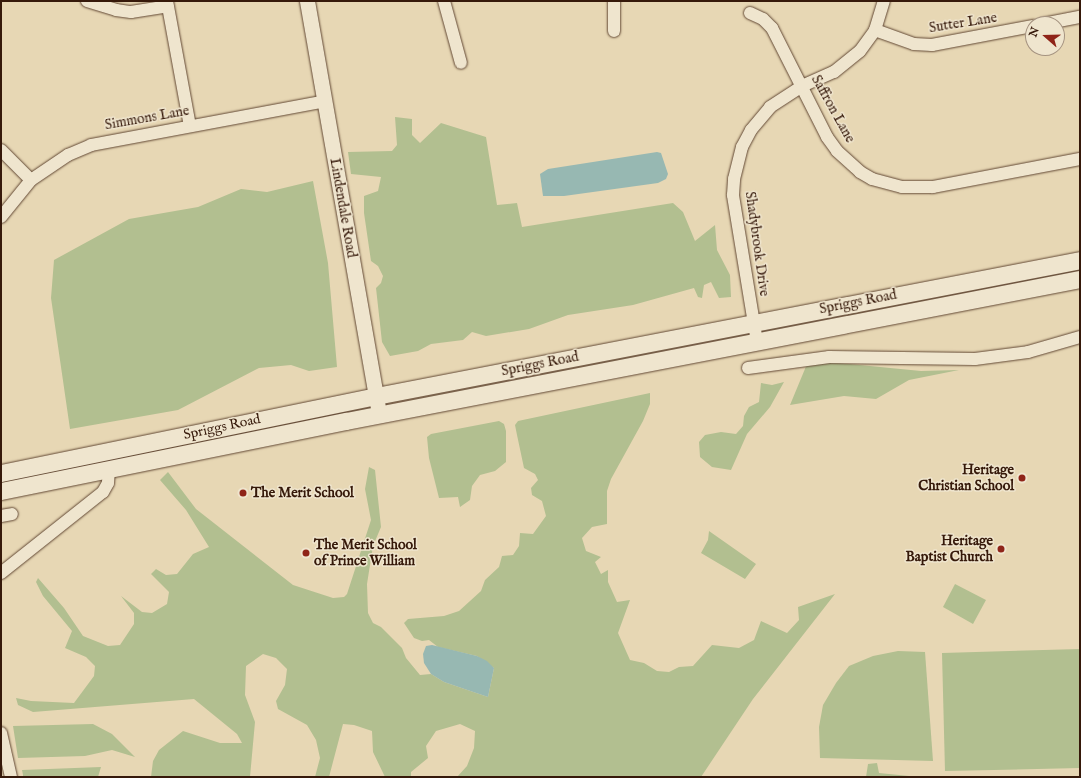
<!DOCTYPE html>
<style>
body{margin:0}
#map{position:relative;width:1081px;height:778px;overflow:hidden;background:#e7d7b4;font-family:"IM FELL English",serif}
div>[style]{position:absolute}
[style*='--x']{left:calc(var(--x)*1px);top:calc(var(--y)*1px);width:calc(var(--w)*1px);rotate:calc(var(--a)*1deg)}
.green>*{inset:0;background:#b2bf90}
.water>*{inset:0;background:#97b8b2}
.roads{filter:drop-shadow(0 0 1px #624834) drop-shadow(0 0 1px #624834)}
.minor>*{height:12px;margin:-6px;padding:0 6px;transform-origin:6px;border-radius:6px;background:#efe5ce}
.tertiary>*{height:15px;margin:-7.5px;padding:0 7.5px;transform-origin:7.5px;border-radius:7.5px;background:#efe5ce}
.secondary>*{height:17px;margin:-8.5px;padding:0 8.5px;transform-origin:8.5px;border-radius:8.5px;background:#efe5ce}
.dots>*{width:11px;height:11px;translate:-50% -50%;box-sizing:border-box;border:2px solid #efe5ce;border-radius:50%}
span{translate:-50% -50%;white-space:nowrap;text-align:center;line-height:1.15;-webkit-text-stroke:3px #efe5ce;paint-order:stroke}
.street-label{font-size:14px;color:#36190a}
.poi-label{font-size:14px;color:#36190a;font-weight:700}
.right{translate:-100% -50%;text-align:right}
.left{translate:0 -50%;text-align:left}
.frame{position:absolute;inset:0;border:2px solid #36190a;pointer-events:none}
.north{position:absolute;left:1025px;top:16px;width:40px;height:40px;box-sizing:border-box;background:#efe5ce;border:1px solid #a59380;border-radius:50%;rotate:290deg;font-size:11px;font-weight:700;line-height:16px;text-align:center;color:#36190a}
.north::after{content:'';display:block;margin:auto;width:14px;height:18px;background:#8f2418;clip-path:polygon(50% 0,100% 100%,50% 72%,0 100%)}
</style>
<div id="map">
<div class="green">
<div style="clip-path:polygon(395px 117px,412px 119px,412px 135px,420px 143px,441px 123px,486px 137px,497px 205px,517px 203px,522px 227px,673px 203px,683px 212px,695px 241px,715px 225px,717px 250px,730px 275px,731px 297px,719px 298px,711px 282px,704px 285px,702px 298px,698px 297px,694px 288px,633px 305px,568px 315px,529px 329px,486px 336px,472px 332px,463px 340px,431px 344px,418px 351px,390px 356px,382px 342px,376px 288px,381px 283px,383px 276px,378px 266px,371px 261px,364px 213px,364px 196px,378px 191px,381px 177px,351px 174px,348px 152px,392px 151px,397px 145px)"></div>
<div style="clip-path:polygon(313px 181px,328px 263px,337px 367px,309px 371px,291px 365px,259px 368px,178px 410px,70px 429px,51px 298px,54px 260px,129px 219px,198px 207px,241px 189px,267px 192px)"></div>
<div style="clip-path:polygon(829px 362px,921px 371px,959px 370px,909px 380px,876px 399px,844px 396px,790px 405px,807px 364px)"></div>
<div style="clip-path:polygon(784px 382px,770px 407px,747px 434px,731px 470px,712px 467px,700px 457px,699px 442px,705px 435px,721px 432px,736px 434px,743px 426px,744px 416px,749px 407px,759px 402px,761px 383px,772px 385px)"></div>
<div style="clip-path:polygon(650px 393px,650px 404px,643px 421px,611px 479px,607px 491px,607px 524px,592px 527px,582px 538px,586px 551px,601px 557px,595px 562px,601px 574px,608px 570px,608px 582px,617px 602px,630px 600px,618px 633px,630px 660px,644px 663px,657px 671px,669px 672px,679px 667px,693px 666px,712px 645px,739px 648px,754px 640px,761px 621px,787px 633px,799px 620px,798px 607px,835px 594px,753px 699px,701px 777px,457px 777px,467px 766px,474px 748px,475px 731px,460px 724px,436px 731px,426px 746px,428px 758px,411px 772px,411px 777px,385px 777px,373px 752px,372px 731px,354px 725px,343px 724px,329px 777px,315px 777px,320px 758px,316px 740px,307px 725px,278px 709px,276px 701px,285px 685px,287px 669px,276px 658px,263px 654px,246px 666px,245px 695px,255px 722px,250px 777px,151px 777px,153px 761px,159px 750px,183px 731px,220px 743px,242px 743px,237px 734px,194px 699px,33px 712px,18px 705px,16px 698px,31px 701px,74px 703px,94px 676px,95px 666px,86px 657px,65px 648px,72px 631px,43px 596px,36px 582px,38px 578px,64px 608px,83px 636px,108px 646px,120px 645px,134px 624px,134px 613px,121px 596px,142px 612px,152px 613px,167px 604px,169px 592px,151px 574px,156px 569px,166px 575px,177px 574px,193px 554px,209px 547px,186px 510px,160px 480px,168px 472px,196px 509px,293px 585px,333px 598px,344px 597px,347px 594px,371px 520px,365px 489px,369px 467px,375px 470px,381px 527px,373px 546px,367px 584px,368px 613px,373px 623px,381px 627px,402px 648px,406px 658px,420px 675px,431px 674px,444px 682px,488px 697px,494px 668px,477px 656px,438px 647px,429px 640px,422px 641px,414px 638px,404px 623px,408px 619px,444px 616px,459px 611px,481px 591px,485px 580px,499px 567px,502px 556px,513px 555px,519px 546px,520px 533px,533px 534px,546px 516px,542px 501px,532px 495px,531px 488px,538px 480px,535px 474px,524px 468px,517px 435px,515px 425px,518px 421px)"></div>
<div style="clip-path:polygon(499px 421px,504px 424px,506px 431px,506px 462px,495px 471px,480px 475px,472px 486px,470px 500px,460px 507px,458px 497px,439px 498px,429px 458px,427px 437px,431px 434px)"></div>
<div style="clip-path:polygon(709px 531px,756px 564px,745px 579px,701px 553px,708px 540px)"></div>
<div style="clip-path:polygon(955px 584px,986px 600px,973px 624px,943px 607px)"></div>
<div style="clip-path:polygon(1080px 649px,1080px 768px,945px 771px,942px 653px)"></div>
<div style="clip-path:polygon(898px 651px,925px 652px,933px 761px,820px 758px,819px 727px,823px 705px,836px 683px,849px 666px,873px 656px)"></div>
<div style="clip-path:polygon(93px 724px,112px 734px,135px 757px,112px 750px,85px 756px,18px 758px,13px 726px)"></div>
<div style="clip-path:polygon(877px 763px,879px 773px,919px 777px,866px 777px,868px 764px)"></div>
<div style="clip-path:polygon(101px 767px,98px 777px,23px 777px,23px 775px,22px 770px)"></div>
</div>
<div class="water">
<div style="clip-path:polygon(657px 152px,661px 153px,668px 174px,666px 179px,658px 183px,564px 196px,543px 196px,540px 174px,548px 169px)"></div>
<div style="clip-path:polygon(432px 645px,477px 656px,487px 661px,494px 668px,488px 697px,444px 682px,431px 674px,424px 663px,423px 654px,426px 646px)"></div>
</div>
<div class="roads">
<div class="minor">
<div style="--x:87;--y:1;--w:30;--a:17"></div>
<div style="--x:116;--y:10;--w:15;--a:8"></div>
<div style="--x:131;--y:12;--w:37;--a:-9"></div>
<div style="--x:167;--y:1;--w:127;--a:79.6"></div>
<div style="--x:444;--y:1;--w:64;--a:74.7"></div>
<div style="--x:750;--y:13;--w:14;--a:25"></div>
<div style="--x:763;--y:19;--w:13;--a:45"></div>
<div style="--x:772;--y:28;--w:122;--a:63.2"></div>
<div style="--x:827;--y:137;--w:17;--a:54"></div>
<div style="--x:837;--y:151;--w:31;--a:42"></div>
<div style="--x:860;--y:172;--w:14;--a:30"></div>
<div style="--x:872;--y:179;--w:31;--a:15"></div>
<div style="--x:902;--y:187;--w:31;--a:0"></div>
<div style="--x:933;--y:187;--w:150;--a:-10.8"></div>
<div style="--x:1043;--y:24;--w:38;--a:-11"></div>
<div style="--x:875;--y:30;--w:41;--a:19.7"></div>
<div style="--x:914;--y:44;--w:18;--a:3"></div>
<div style="--x:932;--y:45;--w:103;--a:-10.7"></div>
<div style="--x:614;--y:31;--w:30;--a:-90"></div>
<div style="--x:1;--y:150;--w:42;--a:45"></div>
<div style="--x:1;--y:217;--w:48;--a:-51"></div>
<div style="--x:31;--y:180;--w:45;--a:-34"></div>
<div style="--x:68;--y:155;--w:25;--a:-23"></div>
<div style="--x:91;--y:145;--w:238;--a:-10.6"></div>
<div style="--x:757;--y:342;--w:149;--a:-99.3"></div>
<div style="--x:733;--y:195;--w:16;--a:-86"></div>
<div style="--x:734;--y:179;--w:33;--a:-76"></div>
<div style="--x:742;--y:147;--w:19;--a:-62"></div>
<div style="--x:751;--y:130;--w:30;--a:-50"></div>
<div style="--x:770;--y:107;--w:38;--a:-33"></div>
<div style="--x:802;--y:86;--w:35;--a:-24"></div>
<div style="--x:834;--y:72;--w:33;--a:-39"></div>
<div style="--x:860;--y:51;--w:26;--a:-54"></div>
<div style="--x:875;--y:30;--w:30;--a:-73"></div>
<div style="--x:748;--y:368;--w:82;--a:-7.7"></div>
<div style="--x:829;--y:357;--w:146;--a:0.8"></div>
<div style="--x:975;--y:359;--w:53;--a:-7.5"></div>
<div style="--x:1028;--y:352;--w:54;--a:-16.1"></div>
<div style="--x:1;--y:516;--w:11;--a:-10"></div>
<div style="--x:1;--y:573;--w:130;--a:-38.5"></div>
<div style="--x:103;--y:492;--w:10;--a:-61"></div>
<div style="--x:108;--y:483;--w:14;--a:-86"></div>
<div style="--x:1;--y:733;--w:45;--a:77.2"></div>
</div>
<div class="tertiary">
<div style="--x:307;--y:1;--w:420;--a:80.1"></div>
</div>
<div class="secondary">
<div style="--x:1;--y:473;--w:383;--a:-11.6"></div>
<div style="--x:376;--y:396;--w:717;--a:-10.93"></div>
<div style="--x:1;--y:491;--w:352;--a:-11.5"></div>
<div style="--x:346;--y:421;--w:748;--a:-10.95"></div>
</div>
</div>
<div class="dots">
<div style="left:1022px;top:478px;background:#8f2418"></div>
<div style="left:243px;top:493px;background:#8f2418"></div>
<div style="left:1001px;top:549px;background:#8f2418"></div>
<div style="left:306px;top:553px;background:#8f2418"></div>
</div>
<div class="street-label">
<span style="left:963px;top:23px;rotate:-9deg">Sutter Lane</span>
<span style="left:833px;top:109px;rotate:61deg">Saffron Lane</span>
<span style="left:147px;top:118px;rotate:-10deg">Simmons Lane</span>
<span style="left:343px;top:208px;rotate:80deg">Lindendale Road</span>
<span style="left:757px;top:244px;rotate:82deg">Shadybrook Drive</span>
<span style="left:858px;top:302px;rotate:-11deg">Spriggs Road</span>
<span style="left:540px;top:364px;rotate:-11deg">Spriggs Road</span>
<span style="left:222px;top:427px;rotate:-12deg">Spriggs Road</span>
</div>
<div class="poi-label">
<span class="right" style="left:1014px;top:478px">Heritage<br>Christian School</span>
<span class="left" style="left:251px;top:493px">The Merit School</span>
<span class="right" style="left:993px;top:549px">Heritage<br>Baptist Church</span>
<span class="left" style="left:314px;top:553px">The Merit School<br>of Prince William</span>
</div>
<div class="frame"></div>
<div class="north">N</div>
</div>
